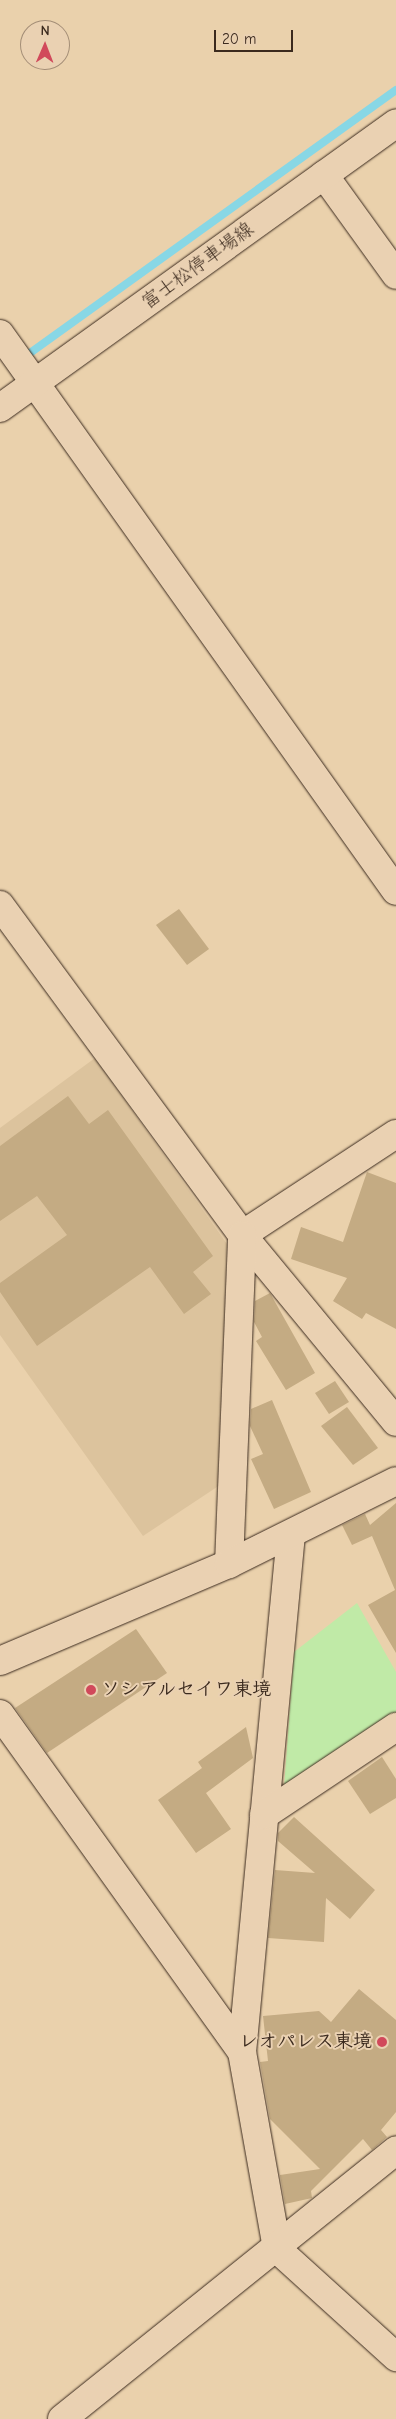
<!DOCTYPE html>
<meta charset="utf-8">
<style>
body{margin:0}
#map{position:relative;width:396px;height:2419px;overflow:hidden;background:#ead1ac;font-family:"Comic Neue","Klee One",sans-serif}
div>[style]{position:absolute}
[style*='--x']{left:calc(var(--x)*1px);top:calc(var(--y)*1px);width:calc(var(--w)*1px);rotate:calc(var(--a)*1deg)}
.built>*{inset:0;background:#dcc39d}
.green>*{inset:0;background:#c0eaa7}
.stream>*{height:8px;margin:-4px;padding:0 4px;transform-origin:4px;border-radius:4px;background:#88d7e5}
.building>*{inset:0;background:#c4ab83}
.roads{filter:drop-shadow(0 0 1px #3b2a1e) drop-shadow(0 0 1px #3b2a1e)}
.street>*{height:28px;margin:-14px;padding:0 14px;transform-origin:14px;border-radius:14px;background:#ead1b2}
.secondary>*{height:28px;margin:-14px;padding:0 14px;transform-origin:14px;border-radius:14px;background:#ead1b2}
.dots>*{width:14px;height:14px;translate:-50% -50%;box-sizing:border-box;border:2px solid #ead1b2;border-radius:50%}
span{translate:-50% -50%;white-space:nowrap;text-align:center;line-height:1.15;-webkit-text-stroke:4px #ead1b2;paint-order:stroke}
.street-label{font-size:19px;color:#3b2a1e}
.poi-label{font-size:19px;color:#3b2a1e;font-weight:700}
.left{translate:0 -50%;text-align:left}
.right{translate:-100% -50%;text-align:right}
.north{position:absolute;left:20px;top:20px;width:50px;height:50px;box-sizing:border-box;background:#ead1b2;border:1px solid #a48e77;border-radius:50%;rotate:1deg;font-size:14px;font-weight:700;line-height:20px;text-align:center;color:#3b2a1e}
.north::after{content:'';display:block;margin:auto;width:18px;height:22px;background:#d1495b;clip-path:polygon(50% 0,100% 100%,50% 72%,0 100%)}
.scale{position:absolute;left:214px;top:30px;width:79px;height:22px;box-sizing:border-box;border:2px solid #3b2a1e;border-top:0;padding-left:6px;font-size:15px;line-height:18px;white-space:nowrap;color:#3b2a1e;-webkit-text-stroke:4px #ead1b2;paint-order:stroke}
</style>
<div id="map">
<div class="built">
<div style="clip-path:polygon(95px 1058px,227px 1244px,220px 1485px,143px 1536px,0 1335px,0 1128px)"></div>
</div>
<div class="green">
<div style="clip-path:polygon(357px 1603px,396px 1672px,396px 1715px,284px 1788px,294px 1652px)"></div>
</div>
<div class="stream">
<div style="--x:30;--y:353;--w:451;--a:-35.7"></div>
</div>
<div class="building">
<div style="clip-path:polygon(179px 909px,209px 949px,187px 965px,156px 925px)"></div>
<div style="clip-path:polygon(68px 1096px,89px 1124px,108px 1110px,213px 1256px,193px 1272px,211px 1294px,184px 1314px,150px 1267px,37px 1346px,0 1292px,0 1283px,67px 1235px,37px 1196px,0 1221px,0 1146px)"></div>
<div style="clip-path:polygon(367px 1172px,396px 1183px,396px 1329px,366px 1313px,362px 1319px,333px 1301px,347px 1278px,291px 1259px,301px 1227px,343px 1242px)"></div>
<div style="clip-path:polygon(270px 1293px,315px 1373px,286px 1390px,256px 1341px,262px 1337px,254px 1322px,255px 1301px)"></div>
<div style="clip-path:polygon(335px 1381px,349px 1402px,329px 1414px,315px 1393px)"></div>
<div style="clip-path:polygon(272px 1400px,311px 1492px,274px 1509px,251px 1459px,263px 1454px,250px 1426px,251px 1409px)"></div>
<div style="clip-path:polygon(347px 1407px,378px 1448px,353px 1465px,321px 1426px)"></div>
<div style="clip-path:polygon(396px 1503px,396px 1653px,368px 1605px,395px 1590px,372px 1536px,352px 1545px,342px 1525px,365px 1514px,370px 1525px)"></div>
<div style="clip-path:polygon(136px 1629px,167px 1673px,47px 1753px,15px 1708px)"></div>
<div style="clip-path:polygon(246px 1727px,253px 1758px,206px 1793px,231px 1829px,196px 1853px,158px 1800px,202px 1768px,198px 1762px)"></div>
<div style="clip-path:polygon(382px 1757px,396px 1779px,396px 1798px,370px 1814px,348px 1781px)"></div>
<div style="clip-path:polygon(294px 1817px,375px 1890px,350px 1919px,326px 1898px,324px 1942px,268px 1938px,275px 1870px,315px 1873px,278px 1841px,278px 1833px)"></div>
<div style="clip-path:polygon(359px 1989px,396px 2020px,396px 2112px,381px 2130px,387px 2137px,372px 2150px,363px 2139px,311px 2191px,312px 2198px,285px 2204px,280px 2175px,320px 2169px,270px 2119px,260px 2062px,268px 2061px,263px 2016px,319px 2011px,331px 2022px)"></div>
</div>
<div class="roads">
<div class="street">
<div style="--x:324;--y:175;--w:123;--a:54.2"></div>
<div style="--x:0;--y:334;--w:683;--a:54.59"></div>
<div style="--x:0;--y:905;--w:409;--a:53.7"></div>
<div style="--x:242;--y:1235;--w:242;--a:50.5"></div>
<div style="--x:242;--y:1235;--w:184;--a:-33.3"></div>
<div style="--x:291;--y:1534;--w:520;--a:95.4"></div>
<div style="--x:242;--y:2052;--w:200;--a:79.9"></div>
<div style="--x:277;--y:2249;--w:161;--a:42.2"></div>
<div style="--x:229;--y:1564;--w:329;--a:-87.7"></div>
<div style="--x:0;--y:1661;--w:249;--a:-23"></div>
<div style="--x:229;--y:1564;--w:186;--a:-26.4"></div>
<div style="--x:0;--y:1714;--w:416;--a:54.4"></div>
<div style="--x:264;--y:1815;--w:159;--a:-33.7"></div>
<div style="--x:62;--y:2419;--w:429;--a:-38.8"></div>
</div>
<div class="secondary">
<div style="--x:0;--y:408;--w:488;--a:-35.7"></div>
</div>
</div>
<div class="dots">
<div style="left:91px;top:1690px;background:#d1495b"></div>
<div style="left:382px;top:2042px;background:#d1495b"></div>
</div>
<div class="street-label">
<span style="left:198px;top:266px;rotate:-36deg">富士松停車場線</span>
</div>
<div class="poi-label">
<span class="left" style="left:101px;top:1690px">ソシアルセイワ東境</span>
<span class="right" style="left:372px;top:2042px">レオパレス東境</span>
</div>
<div class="north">N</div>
<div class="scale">20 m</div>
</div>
